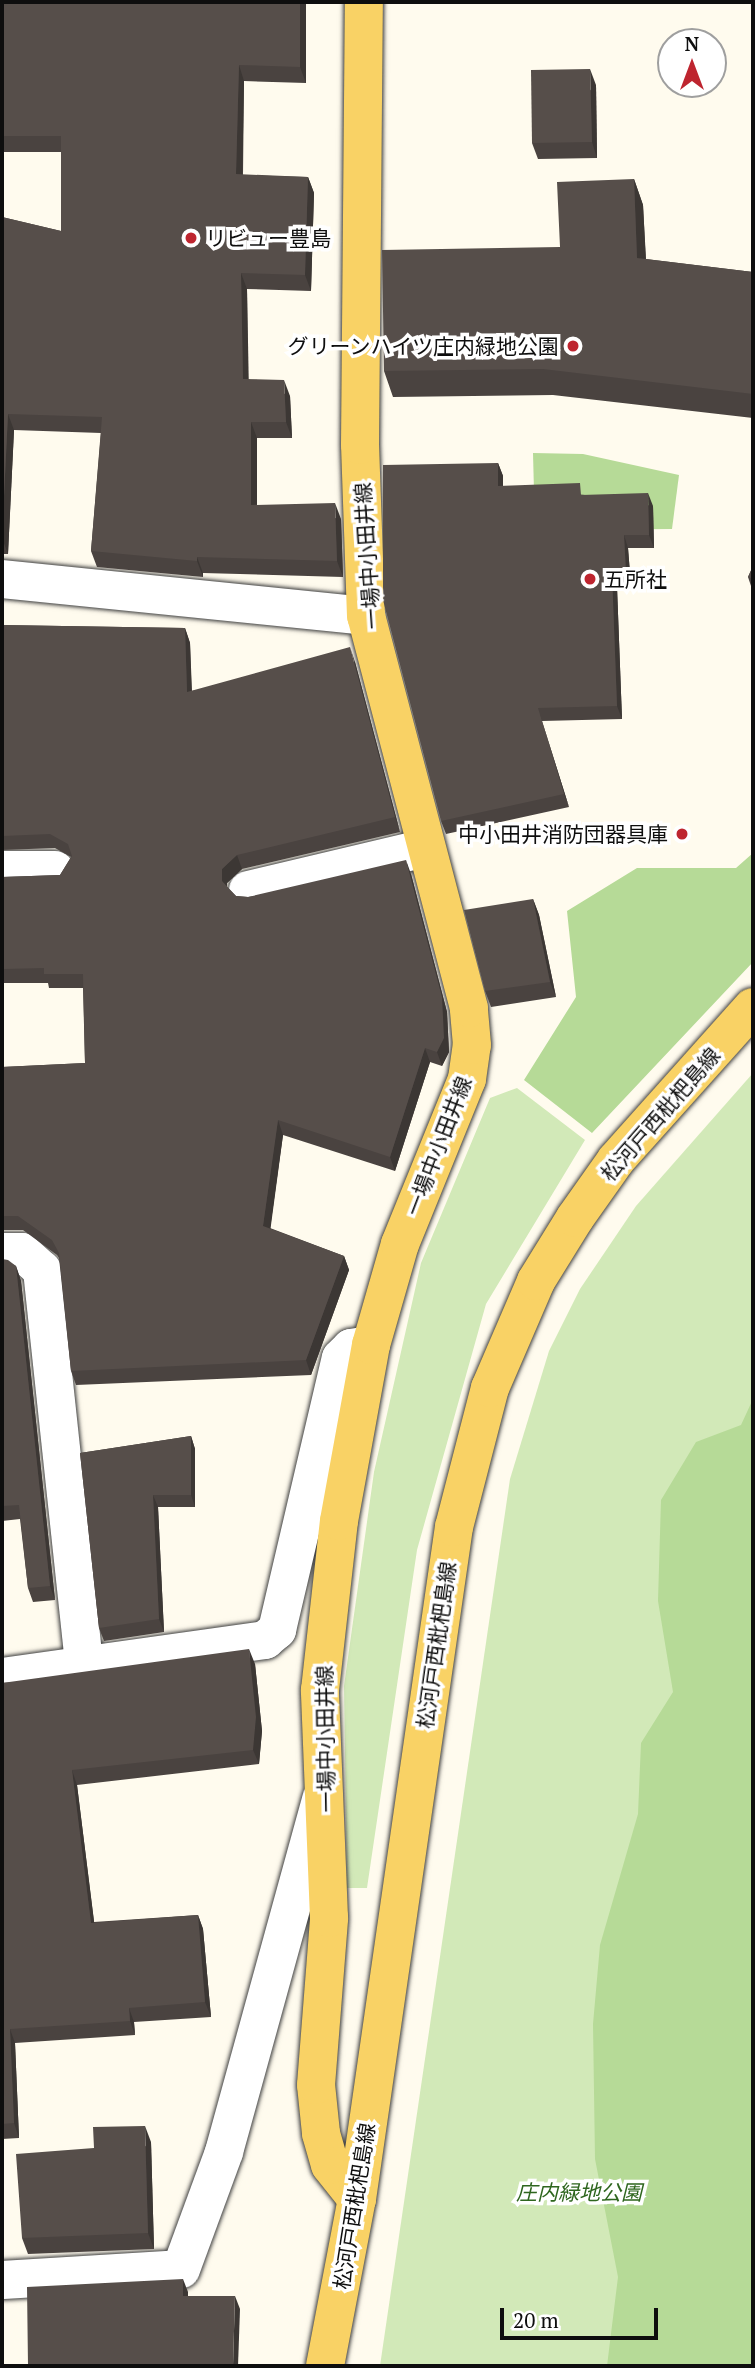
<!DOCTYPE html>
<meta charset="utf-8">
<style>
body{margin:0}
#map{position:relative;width:755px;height:2368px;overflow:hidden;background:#fffbee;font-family:"PT Serif","Noto Sans JP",serif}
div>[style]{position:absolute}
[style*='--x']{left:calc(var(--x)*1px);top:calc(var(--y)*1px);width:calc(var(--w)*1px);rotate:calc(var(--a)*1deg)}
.green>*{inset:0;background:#d2e9b8}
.forest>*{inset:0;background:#b6da97}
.roads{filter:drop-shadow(0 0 2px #414141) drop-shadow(0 0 2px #414141)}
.minor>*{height:38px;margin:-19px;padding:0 19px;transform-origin:19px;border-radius:19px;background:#fff}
.major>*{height:38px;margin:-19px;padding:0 19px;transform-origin:19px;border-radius:19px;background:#f9d265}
.wall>*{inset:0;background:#4a4340}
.shaded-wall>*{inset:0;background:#3c3734}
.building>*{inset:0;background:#564e4a}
.dots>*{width:19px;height:19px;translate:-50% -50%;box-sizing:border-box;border:4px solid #fff;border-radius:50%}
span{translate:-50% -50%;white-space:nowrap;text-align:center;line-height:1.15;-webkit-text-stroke:7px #fff;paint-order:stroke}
.poi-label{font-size:21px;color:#0e0e0e}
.left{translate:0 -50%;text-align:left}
.right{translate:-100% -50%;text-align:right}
.street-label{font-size:21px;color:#0e0e0e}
.park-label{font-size:21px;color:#2e661e;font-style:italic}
.frame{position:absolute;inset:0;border:4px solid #0e0e0e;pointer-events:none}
.north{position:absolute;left:657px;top:28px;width:70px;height:70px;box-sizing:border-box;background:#fff;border:2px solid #9f9f9f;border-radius:50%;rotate:0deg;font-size:19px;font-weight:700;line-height:28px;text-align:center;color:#0e0e0e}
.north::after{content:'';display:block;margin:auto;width:24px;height:32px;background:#be252f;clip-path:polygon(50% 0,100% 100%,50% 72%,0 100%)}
.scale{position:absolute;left:500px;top:2308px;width:158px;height:32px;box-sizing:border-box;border:4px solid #0e0e0e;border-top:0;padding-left:9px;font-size:21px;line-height:24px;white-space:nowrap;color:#0e0e0e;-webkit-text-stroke:5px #fff;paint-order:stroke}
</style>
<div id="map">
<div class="green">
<div style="clip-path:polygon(753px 1073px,753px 2366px,380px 2366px,510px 1479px,549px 1351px,580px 1289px,636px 1206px)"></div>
<div style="clip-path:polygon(517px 1088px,585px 1140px,486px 1304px,417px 1550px,367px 1888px,347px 1888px,344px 1686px,374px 1472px,421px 1263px,490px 1098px)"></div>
</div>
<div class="forest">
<div style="clip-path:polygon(533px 453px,583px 454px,679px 475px,672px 529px,535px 530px)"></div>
<div style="clip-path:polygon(753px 853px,753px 962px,592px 1133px,524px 1080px,576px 997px,567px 911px,637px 868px,736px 868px)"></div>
<div style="clip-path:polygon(753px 1399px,753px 2366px,607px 2366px,618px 2277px,595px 2159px,593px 2024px,600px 1945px,638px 1814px,641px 1743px,673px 1692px,658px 1601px,661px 1500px,696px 1442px,741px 1425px)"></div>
</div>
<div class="roads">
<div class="minor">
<div style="--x:2;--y:579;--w:366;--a:5.8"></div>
<div style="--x:2;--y:870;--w:53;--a:0"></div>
<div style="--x:248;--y:890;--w:183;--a:-13.3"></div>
<div style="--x:2;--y:1252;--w:20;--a:0"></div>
<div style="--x:22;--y:1252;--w:27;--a:42"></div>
<div style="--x:42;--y:1270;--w:396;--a:83.9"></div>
<div style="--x:2;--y:1677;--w:266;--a:-8"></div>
<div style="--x:265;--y:1640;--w:16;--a:-40"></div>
<div style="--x:277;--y:1630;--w:279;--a:-76.8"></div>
<div style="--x:341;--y:1358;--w:14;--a:-45"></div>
<div style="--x:351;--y:1348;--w:20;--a:-9"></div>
<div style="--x:2;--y:2280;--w:179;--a:-3.5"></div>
<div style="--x:181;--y:2269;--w:125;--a:-69.8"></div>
<div style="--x:224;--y:2152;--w:366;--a:-74.6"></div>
</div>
<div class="major">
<div style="--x:357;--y:2199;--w:43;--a:-128.5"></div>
<div style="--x:330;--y:2165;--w:33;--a:-106"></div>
<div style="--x:321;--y:2133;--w:48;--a:-95.9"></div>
<div style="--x:316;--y:2085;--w:168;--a:-85.5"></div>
<div style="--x:329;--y:1918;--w:228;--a:-92.3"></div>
<div style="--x:320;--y:1690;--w:170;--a:-83.6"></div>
<div style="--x:339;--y:1521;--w:179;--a:-79.7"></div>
<div style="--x:371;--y:1345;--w:105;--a:-74"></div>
<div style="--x:400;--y:1244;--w:178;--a:-67.9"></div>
<div style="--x:467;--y:1079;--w:34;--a:-82"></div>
<div style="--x:472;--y:1045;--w:37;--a:-95"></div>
<div style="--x:469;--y:1008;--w:405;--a:-104.7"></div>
<div style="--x:366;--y:616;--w:171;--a:-92"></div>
<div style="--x:360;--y:445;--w:443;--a:-89.5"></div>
<div style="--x:325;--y:2366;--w:170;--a:-79.2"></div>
<div style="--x:357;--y:2199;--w:679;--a:-81.79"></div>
<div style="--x:454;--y:1527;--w:144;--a:-75.5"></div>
<div style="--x:490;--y:1388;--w:116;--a:-66.7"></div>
<div style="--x:536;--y:1281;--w:74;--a:-58.2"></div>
<div style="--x:575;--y:1218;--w:71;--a:-54.7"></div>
<div style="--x:616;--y:1160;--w:205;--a:-48.2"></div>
</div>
</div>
<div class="wall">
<div style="clip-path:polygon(2px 2px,306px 2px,306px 83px,244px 81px,243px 175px,308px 177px,314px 193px,311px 291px,247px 289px,248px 379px,290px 396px,292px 438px,257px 438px,257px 505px,341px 519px,343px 577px,203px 573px,203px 577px,97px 567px,91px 551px,101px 433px,14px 430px,8px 554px,2px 554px,2px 217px,61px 231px,61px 152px,2px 152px)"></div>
<div style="clip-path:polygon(596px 85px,597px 158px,538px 159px,532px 143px)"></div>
<div style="clip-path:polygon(634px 179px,643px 205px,646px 259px,753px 272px,753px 418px,553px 395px,393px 397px,384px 371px,560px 247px)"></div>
<div style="clip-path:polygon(498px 463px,503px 476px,503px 486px,585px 495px,653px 506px,654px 548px,628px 548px,631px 586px,617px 587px,622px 719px,542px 721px,569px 807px,446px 834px,441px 821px)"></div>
<div style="clip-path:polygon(753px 566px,753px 587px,751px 586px,748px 577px)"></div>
<div style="clip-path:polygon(2px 625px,185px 628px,190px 643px,192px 691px,355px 662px,400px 832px,242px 869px,227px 883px,227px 887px,236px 896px,248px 897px,411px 874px,447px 1012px,449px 1052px,442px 1066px,430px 1062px,395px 1171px,283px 1135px,270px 1228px,344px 1256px,349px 1270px,311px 1375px,76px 1385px,71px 1371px,59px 1258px,57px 1255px,23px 1230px,2px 1230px,2px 1067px,85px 1063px,83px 988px,49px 988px,48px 983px,2px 983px,2px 877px,60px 875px,71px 857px,55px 848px,2px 850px)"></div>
<div style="clip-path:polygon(533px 899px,539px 915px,556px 997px,491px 1007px,485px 991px)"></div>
<div style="clip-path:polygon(2px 1259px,16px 1266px,21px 1281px,55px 1600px,33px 1602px,28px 1588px,20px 1519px,2px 1521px)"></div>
<div style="clip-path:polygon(191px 1436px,195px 1449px,195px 1507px,158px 1507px,164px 1632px,104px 1641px,99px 1628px,80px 1453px)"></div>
<div style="clip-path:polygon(255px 1664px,262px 1731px,259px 1764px,77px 1785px,94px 1922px,198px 1915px,203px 1929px,211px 2017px,134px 2022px,135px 2035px,15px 2043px,19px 2138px,2px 2139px,2px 1683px)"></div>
<div style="clip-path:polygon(151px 2142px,154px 2249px,28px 2254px,22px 2238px)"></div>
</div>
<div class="shaded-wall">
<div style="clip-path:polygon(300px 2px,306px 2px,306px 83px,300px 67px)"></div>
<div style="clip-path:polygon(239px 65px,244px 81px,242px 190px,236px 174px)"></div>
<div style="clip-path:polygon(590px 69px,596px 85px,597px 158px,592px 142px)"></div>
<div style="clip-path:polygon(308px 177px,314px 193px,311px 291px,305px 275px)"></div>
<div style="clip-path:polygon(634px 179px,643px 205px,647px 284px,637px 258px)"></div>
<div style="clip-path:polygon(241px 273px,247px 289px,249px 395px,243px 379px)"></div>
<div style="clip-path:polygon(284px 380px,290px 396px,292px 438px,286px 422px)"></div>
<div style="clip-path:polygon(8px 414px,14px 430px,8px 554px,2px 538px)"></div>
<div style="clip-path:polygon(251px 422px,257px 438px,257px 521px,251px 505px)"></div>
<div style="clip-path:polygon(498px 463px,503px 476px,503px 499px,498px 486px)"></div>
<div style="clip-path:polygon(648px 493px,653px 506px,654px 548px,649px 535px)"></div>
<div style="clip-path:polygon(335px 503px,341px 519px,343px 577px,337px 561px)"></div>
<div style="clip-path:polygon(624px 535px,628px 548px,631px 586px,626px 573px)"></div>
<div style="clip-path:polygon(197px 557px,203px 573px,203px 577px,197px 561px)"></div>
<div style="clip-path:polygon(612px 574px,617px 587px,622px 719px,617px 706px)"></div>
<div style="clip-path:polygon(185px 628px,190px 643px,192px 706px,187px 692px)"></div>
<div style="clip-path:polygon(350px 647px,355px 662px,400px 832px,395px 817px)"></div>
<div style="clip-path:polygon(538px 708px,542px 721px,569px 807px,564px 794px)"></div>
<div style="clip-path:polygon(237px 855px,242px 869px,227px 883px,227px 896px,222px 881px,222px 869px)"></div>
<div style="clip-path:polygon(406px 860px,411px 874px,447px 1012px,449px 1052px,442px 1066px,437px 1052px)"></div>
<div style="clip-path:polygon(533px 899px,539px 915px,556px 997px,550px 982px)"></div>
<div style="clip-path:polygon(425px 1048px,430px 1062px,395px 1171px,390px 1157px)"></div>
<div style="clip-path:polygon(278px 1120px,283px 1135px,269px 1240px,263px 1226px)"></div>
<div style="clip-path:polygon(344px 1256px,349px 1270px,311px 1375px,306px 1360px)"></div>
<div style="clip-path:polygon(16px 1266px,21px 1281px,55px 1600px,50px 1586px)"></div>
<div style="clip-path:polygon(191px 1436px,195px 1449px,195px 1507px,191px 1495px)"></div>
<div style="clip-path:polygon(153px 1495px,158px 1507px,164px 1632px,159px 1619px)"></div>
<div style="clip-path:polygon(249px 1649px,255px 1664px,262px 1731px,259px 1764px,253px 1750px)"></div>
<div style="clip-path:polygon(72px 1770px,77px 1785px,96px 1937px,91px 1923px)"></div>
<div style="clip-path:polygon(198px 1915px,203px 1929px,211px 2017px,205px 2002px)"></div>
<div style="clip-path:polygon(129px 2008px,134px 2022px,135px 2035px,130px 2021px)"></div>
<div style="clip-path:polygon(10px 2029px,15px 2043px,19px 2138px,14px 2123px)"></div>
<div style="clip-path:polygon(145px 2126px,151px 2142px,154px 2249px,148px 2233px)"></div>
<div style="clip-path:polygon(183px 2279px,188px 2292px,188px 2309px,183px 2296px)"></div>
<div style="clip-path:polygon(235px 2296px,240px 2309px,238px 2366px,233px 2366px)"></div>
</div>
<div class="building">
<div style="clip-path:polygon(2px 2px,300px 2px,300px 67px,239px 65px,236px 174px,308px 177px,305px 275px,241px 273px,243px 379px,284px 380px,286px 422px,251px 422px,251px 505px,335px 503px,337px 561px,197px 557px,197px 561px,91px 551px,102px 417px,8px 414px,2px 538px,2px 217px,61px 231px,61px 136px,2px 136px)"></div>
<div style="clip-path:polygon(590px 69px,592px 142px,532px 143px,531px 70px)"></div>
<div style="clip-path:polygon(634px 179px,637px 258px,753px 272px,753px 394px,543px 369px,384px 371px,382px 250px,560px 247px,557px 182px)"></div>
<div style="clip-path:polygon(498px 463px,498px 486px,580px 483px,581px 495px,648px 493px,649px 535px,624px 535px,626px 573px,612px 574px,617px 706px,538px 708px,564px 794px,441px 821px,383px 600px,383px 465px)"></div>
<div style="clip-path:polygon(753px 566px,753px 579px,748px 577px)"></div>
<div style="clip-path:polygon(2px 625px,185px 628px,187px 692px,350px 647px,395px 817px,237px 855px,222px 869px,222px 881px,236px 896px,248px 897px,406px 860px,442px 997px,444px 1038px,437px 1052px,425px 1048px,390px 1157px,278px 1120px,263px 1226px,344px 1256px,306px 1360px,71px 1371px,59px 1253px,52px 1240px,18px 1216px,2px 1216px,2px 1067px,85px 1063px,83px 974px,44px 974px,44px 968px,2px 969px,2px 877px,60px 875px,72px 856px,68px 844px,50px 834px,2px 836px)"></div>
<div style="clip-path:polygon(533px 899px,550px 982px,485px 991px,464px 910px)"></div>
<div style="clip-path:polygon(2px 1259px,8px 1260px,16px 1266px,50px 1586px,28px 1588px,19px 1505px,2px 1506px)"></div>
<div style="clip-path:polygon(191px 1436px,191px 1495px,153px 1495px,159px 1619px,99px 1628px,80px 1453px)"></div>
<div style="clip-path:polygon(249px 1649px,256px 1717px,253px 1750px,72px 1770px,91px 1923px,198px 1915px,205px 2002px,129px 2008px,130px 2021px,10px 2029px,14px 2123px,2px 2124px,2px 1683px)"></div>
<div style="clip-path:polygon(145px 2126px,148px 2233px,22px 2238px,16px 2154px,94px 2148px,93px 2127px)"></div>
<div style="clip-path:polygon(183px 2279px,183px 2296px,235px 2296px,233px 2366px,28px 2366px,27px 2287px)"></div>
</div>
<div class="dots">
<div style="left:191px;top:238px;background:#be252f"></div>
<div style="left:573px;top:346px;background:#be252f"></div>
<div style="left:590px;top:579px;background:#be252f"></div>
<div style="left:682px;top:834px;background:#be252f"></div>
</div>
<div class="poi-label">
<span class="left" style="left:205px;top:238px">リビュー豊島</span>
<span class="right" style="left:559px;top:346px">グリーンハイツ庄内緑地公園</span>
<span class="left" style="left:604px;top:579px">五所社</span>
<span class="right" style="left:668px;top:834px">中小田井消防団器具庫</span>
</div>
<div class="street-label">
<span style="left:367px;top:556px;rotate:-94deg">一場中小田井線</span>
<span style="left:660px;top:1114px;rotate:-49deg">松河戸西枇杷島線</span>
<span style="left:438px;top:1146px;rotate:-69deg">一場中小田井線</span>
<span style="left:436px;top:1645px;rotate:-82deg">松河戸西枇杷島線</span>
<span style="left:325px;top:1739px;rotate:-91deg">一場中小田井線</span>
<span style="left:354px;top:2206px;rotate:-81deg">松河戸西枇杷島線</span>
</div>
<div class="park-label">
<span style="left:579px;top:2192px">庄内緑地公園</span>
</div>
<div class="frame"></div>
<div class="north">N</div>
<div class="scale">20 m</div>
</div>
